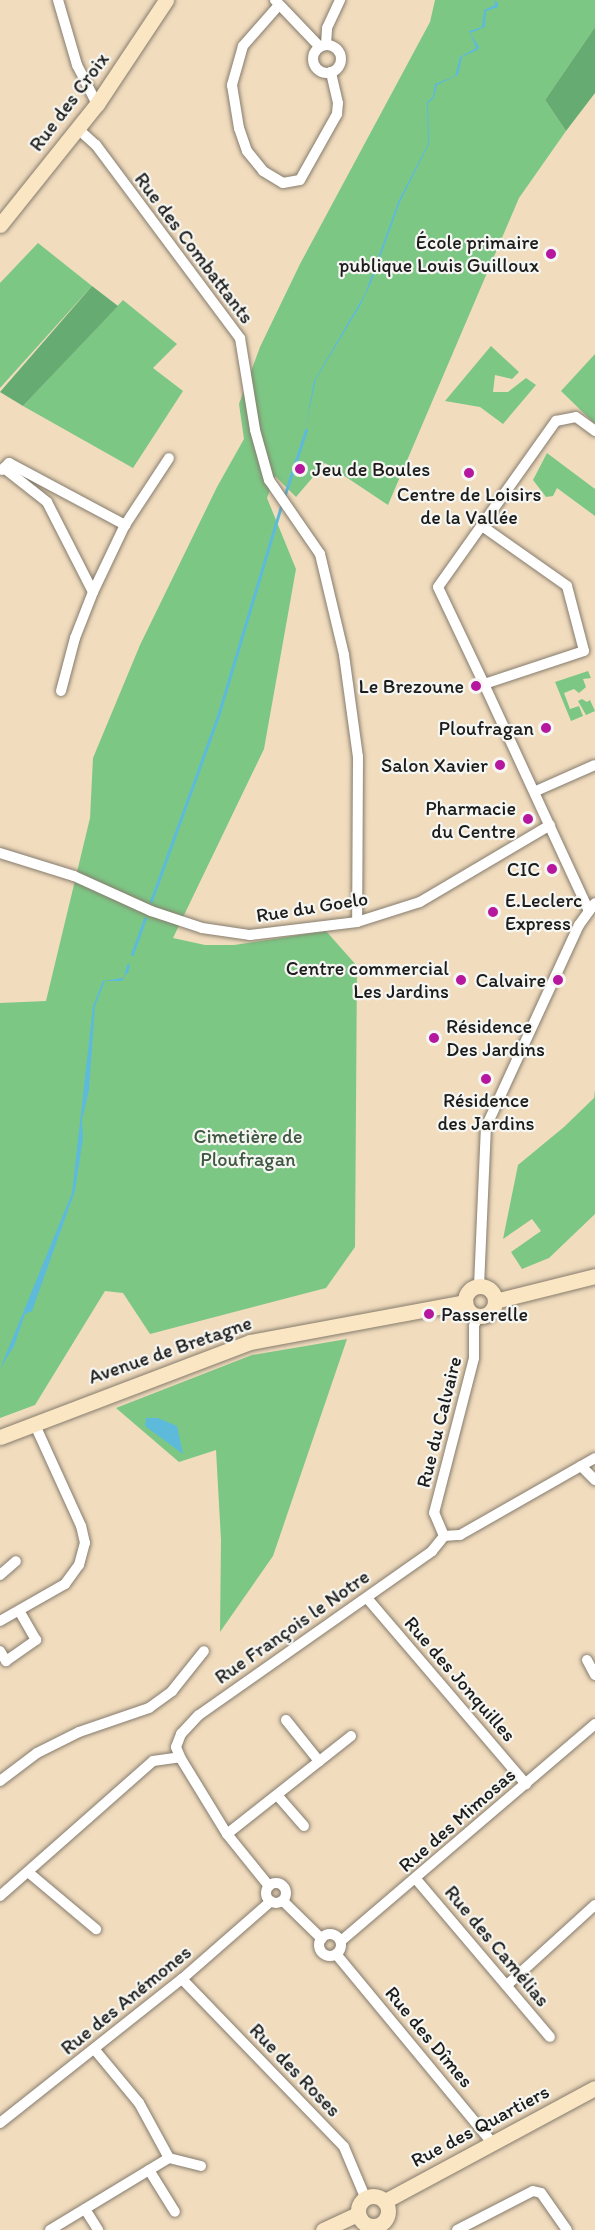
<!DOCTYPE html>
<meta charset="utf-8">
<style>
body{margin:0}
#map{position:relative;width:595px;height:2230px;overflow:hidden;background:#f1dcbe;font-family:Itim,sans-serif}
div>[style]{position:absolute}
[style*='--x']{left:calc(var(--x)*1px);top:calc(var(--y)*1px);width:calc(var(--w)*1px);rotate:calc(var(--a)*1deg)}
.green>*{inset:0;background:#7dc785}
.forest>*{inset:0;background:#66ac72}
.water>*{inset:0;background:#5dbadb}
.stream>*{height:3px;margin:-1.5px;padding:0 1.5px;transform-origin:1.5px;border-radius:1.5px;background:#5dbadb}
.roads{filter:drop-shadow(0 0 2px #867c6d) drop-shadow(0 0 2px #867c6d)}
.street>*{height:10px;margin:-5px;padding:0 5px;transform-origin:5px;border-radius:5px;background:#fff}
.street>.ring{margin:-5px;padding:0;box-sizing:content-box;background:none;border:10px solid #fff;border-radius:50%}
.secondary>*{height:15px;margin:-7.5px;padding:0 7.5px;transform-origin:7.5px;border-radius:7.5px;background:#fbe6c4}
.secondary>.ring{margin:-7.5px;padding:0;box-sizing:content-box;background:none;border:15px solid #fbe6c4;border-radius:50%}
.dots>*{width:16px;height:16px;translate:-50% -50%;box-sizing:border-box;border:3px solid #f6f6f2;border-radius:50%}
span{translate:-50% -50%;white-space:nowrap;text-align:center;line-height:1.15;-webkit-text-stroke:4.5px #f6f6f2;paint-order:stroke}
.street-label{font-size:20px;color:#1c1c1c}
.poi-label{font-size:20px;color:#1c1c1c}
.right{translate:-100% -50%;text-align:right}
.left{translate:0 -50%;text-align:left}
.park-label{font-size:20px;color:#3e5841}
</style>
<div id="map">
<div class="green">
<div style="clip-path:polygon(435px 0,595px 0,595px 27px,545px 100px,566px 131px,519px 198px,388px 505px,325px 463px,296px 497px,275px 476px,267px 498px,296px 569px,264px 749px,173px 938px,205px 945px,234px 945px,326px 931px,357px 966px,355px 1247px,326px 1288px,150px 1334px,123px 1293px,105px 1291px,35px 1405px,0 1418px,0 1003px,46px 1001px,90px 818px,93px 758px,140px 645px,217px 487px,244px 439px,239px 404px,260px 347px,300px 264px,430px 22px)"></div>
<div style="clip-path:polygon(38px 243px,92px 286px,0 388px,0 283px)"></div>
<div style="clip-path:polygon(123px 300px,177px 344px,153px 368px,183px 391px,133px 468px,23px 406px)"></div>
<div style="clip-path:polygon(491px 346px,519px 372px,512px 379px,495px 375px,493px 392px,508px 392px,526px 378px,536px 385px,503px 424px,480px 407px,445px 401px)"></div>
<div style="clip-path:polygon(595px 354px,595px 424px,561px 391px)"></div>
<div style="clip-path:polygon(547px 453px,595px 489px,595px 516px,557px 488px,553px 496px,546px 497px,533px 480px)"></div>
<div style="clip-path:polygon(588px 671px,591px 678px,583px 679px,586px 687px,579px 693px,574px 689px,564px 693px,570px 709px,579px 706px,583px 716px,571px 721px,555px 682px)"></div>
<div style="clip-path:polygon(582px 699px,587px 702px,590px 700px,595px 711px,586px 715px,578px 701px)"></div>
<div style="clip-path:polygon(595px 1090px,595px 1214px,549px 1258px,522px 1269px,511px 1252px,541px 1231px,532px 1219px,503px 1239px,518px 1165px,564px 1127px,594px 1098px)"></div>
<div style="clip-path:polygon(347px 1339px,273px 1556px,220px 1632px,221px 1540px,216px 1450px,179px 1462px,116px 1408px,252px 1355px)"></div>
</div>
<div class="forest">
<div style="clip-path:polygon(595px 27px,595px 93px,566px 131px,545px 100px)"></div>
<div style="clip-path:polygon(92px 286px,118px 306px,23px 406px,0 392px)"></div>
</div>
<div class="water">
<div style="clip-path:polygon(495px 0,498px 3px,498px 7px,486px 11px,485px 27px,470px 33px,479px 47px,477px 50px,462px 57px,458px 75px,437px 85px,434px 98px,428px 103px,429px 144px,400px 202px,371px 283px,360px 306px,316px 379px,305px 430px,314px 381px,365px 294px,398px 202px,428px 144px,427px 102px,433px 97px,435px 84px,455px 76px,460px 57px,476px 48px,469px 31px,482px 27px,484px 10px,495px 5px)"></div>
<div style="clip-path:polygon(126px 972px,127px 972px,122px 981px,105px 981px,95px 1006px,89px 1090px,82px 1120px,83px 1138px,75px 1191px,32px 1311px,25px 1314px,14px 1346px,0 1369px,72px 1193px,93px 1006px,103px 981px,123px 978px)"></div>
<div style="clip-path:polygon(146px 1418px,158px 1418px,177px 1426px,183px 1454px,145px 1426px)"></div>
</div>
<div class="stream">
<div style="--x:284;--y:497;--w:71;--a:-71.8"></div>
<div style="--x:151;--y:901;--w:197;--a:-70.1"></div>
<div style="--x:218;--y:716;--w:222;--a:-73.3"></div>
<div style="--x:132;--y:954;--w:38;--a:-70"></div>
<div style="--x:126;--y:972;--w:7;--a:-74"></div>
</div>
<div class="roads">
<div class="street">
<div style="--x:58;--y:0;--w:68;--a:73.7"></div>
<div style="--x:77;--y:65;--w:44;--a:62.9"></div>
<div style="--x:275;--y:0;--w:64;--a:46.3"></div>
<div style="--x:279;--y:5;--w:55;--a:131.3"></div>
<div style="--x:243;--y:46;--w:41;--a:105.8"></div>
<div style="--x:232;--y:85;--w:44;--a:80.8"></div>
<div style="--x:239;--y:128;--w:24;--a:71"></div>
<div style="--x:247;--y:151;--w:26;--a:51"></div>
<div style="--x:263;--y:171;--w:23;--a:31"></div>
<div style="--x:283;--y:183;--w:17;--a:-10"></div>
<div style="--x:300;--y:180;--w:76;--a:-60.7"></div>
<div style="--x:337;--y:114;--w:11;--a:-85"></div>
<div style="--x:338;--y:103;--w:32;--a:-103"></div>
<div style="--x:326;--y:44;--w:16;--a:-86"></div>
<div style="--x:327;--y:28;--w:31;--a:-65"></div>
<div class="ring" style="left:313px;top:45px;width:18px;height:18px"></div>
<div style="--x:78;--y:129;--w:24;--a:42"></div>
<div style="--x:96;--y:145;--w:241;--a:53.3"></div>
<div style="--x:240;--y:338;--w:93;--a:80.7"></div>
<div style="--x:255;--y:430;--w:52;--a:74.4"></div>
<div style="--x:269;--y:480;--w:90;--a:55.4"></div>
<div style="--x:320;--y:554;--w:104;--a:76.6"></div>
<div style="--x:344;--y:655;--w:103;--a:82.2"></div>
<div style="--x:358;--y:757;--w:165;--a:90.3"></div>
<div style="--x:4;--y:468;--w:55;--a:38.3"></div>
<div style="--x:47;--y:502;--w:101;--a:62.9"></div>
<div style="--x:2;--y:470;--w:10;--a:-45"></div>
<div style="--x:9;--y:463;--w:132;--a:28.1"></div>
<div style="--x:482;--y:526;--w:104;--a:35.2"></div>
<div style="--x:567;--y:586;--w:67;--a:75.3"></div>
<div style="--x:584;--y:651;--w:105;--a:161.7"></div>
<div style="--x:484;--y:684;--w:250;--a:65.2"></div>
<div style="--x:484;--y:684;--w:107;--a:-115.4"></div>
<div style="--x:438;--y:587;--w:204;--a:-54.6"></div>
<div style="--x:556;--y:421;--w:20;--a:-11"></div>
<div style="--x:576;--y:417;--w:24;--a:36"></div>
<div style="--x:61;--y:691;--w:55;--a:-75.2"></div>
<div style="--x:75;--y:638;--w:49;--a:-68.6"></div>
<div style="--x:93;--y:592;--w:74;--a:-64.5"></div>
<div style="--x:125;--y:525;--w:80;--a:-56.7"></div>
<div style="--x:536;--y:791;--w:64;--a:-23.8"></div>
<div style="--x:0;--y:853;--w:77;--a:17.3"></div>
<div style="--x:74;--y:876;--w:85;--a:24.4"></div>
<div style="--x:151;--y:911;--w:54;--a:18.4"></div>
<div style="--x:202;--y:928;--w:49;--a:8.3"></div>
<div style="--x:250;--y:935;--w:108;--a:-6.9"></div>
<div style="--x:357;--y:922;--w:66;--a:-17.6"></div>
<div style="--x:420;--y:902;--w:151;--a:-30.6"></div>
<div style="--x:479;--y:1286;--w:159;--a:-87.5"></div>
<div style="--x:486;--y:1127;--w:222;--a:-65.3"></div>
<div style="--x:579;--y:925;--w:27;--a:-54"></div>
<div style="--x:581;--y:1466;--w:20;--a:45"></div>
<div style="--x:444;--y:1536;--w:25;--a:-113"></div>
<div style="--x:434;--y:1513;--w:160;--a:-75.5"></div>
<div style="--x:474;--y:1358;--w:32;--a:-90"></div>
<div style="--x:474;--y:1326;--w:11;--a:-68"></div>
<div style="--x:444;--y:1536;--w:16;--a:-4"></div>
<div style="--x:460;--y:1535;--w:155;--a:-29.7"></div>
<div style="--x:0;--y:1575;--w:21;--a:-41"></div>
<div style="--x:367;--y:1598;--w:245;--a:49.5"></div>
<div style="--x:0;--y:1621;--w:75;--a:-29.6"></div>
<div style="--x:65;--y:1584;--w:24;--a:-54"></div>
<div style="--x:79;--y:1565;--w:23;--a:-75"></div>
<div style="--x:85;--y:1543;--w:17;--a:-103"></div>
<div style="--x:81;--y:1526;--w:113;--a:-114.5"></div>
<div style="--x:0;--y:1651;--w:12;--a:59"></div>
<div style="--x:6;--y:1661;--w:37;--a:-35"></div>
<div style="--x:36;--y:1640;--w:34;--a:-120"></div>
<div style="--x:587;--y:1660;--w:17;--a:62"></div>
<div style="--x:286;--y:1720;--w:53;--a:51.2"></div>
<div style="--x:0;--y:1781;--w:46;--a:-37.1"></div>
<div style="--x:37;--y:1753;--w:47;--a:-26.6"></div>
<div style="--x:79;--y:1732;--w:74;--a:-18.9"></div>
<div style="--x:149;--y:1708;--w:29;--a:-36"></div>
<div style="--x:172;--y:1691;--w:51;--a:-51.3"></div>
<div style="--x:277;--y:1795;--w:41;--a:48.9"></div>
<div style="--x:227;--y:1834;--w:158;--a:-38.3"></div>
<div style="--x:28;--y:1872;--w:89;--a:40"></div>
<div style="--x:416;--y:1879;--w:207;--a:49.7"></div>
<div class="ring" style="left:266px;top:1883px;width:10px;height:10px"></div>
<div style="--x:269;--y:1886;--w:67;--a:-128.9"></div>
<div style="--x:227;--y:1834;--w:88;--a:-121.5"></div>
<div style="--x:181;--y:1759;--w:13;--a:-113"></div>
<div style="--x:176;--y:1747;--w:14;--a:-69"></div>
<div style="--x:181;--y:1734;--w:26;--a:-47"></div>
<div style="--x:199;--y:1715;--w:285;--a:-35.1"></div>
<div style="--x:432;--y:1551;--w:19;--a:-51"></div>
<div style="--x:0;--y:1896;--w:204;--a:-41.4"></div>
<div style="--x:153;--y:1761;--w:27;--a:-8"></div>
<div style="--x:283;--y:1901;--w:54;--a:44.3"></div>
<div class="ring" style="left:319px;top:1934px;width:12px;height:12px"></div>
<div style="--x:341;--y:1941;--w:334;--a:-40.5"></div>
<div style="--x:336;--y:1954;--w:246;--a:50.4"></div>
<div style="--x:182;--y:1979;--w:233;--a:46"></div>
<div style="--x:344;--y:2147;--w:54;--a:67.2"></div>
<div style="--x:507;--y:1985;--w:119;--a:-42.3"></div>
<div style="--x:0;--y:2123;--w:232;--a:-38.4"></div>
<div style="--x:182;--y:1979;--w:118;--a:-41.2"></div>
<div style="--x:169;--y:2158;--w:33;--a:14"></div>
<div style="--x:149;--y:2170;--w:49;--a:58.2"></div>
<div style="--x:85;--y:2209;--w:25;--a:58"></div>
<div style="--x:373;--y:2226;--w:4;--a:76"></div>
<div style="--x:50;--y:2230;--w:139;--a:-31.2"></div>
<div style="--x:169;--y:2158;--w:63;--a:-118.6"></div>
<div style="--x:139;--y:2103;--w:69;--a:-129.7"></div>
<div style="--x:457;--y:2230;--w:85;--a:-27.2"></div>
<div style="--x:533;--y:2191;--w:8;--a:14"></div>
<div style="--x:541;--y:2193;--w:45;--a:54.9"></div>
</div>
<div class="secondary">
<div style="--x:0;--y:225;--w:155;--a:-51.3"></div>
<div style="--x:97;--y:104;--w:125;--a:-56.4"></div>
<div class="ring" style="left:465px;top:1286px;width:15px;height:15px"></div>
<div style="--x:495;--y:1301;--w:103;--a:-14"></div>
<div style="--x:0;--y:1437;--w:267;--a:-20.8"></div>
<div style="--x:250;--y:1342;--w:219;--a:-10.5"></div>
<div class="ring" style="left:358px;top:2196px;width:15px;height:15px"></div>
<div style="--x:385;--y:2201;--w:238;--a:-28.3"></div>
<div style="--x:323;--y:2230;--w:38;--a:-25"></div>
</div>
</div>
<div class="dots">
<div style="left:551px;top:254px;background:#b5179e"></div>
<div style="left:300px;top:469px;background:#b5179e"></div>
<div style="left:469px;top:473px;background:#b5179e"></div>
<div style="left:476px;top:686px;background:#b5179e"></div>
<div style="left:546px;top:728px;background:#b5179e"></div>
<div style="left:500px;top:765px;background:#b5179e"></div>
<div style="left:528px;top:819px;background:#b5179e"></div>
<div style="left:552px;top:869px;background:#b5179e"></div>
<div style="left:493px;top:912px;background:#b5179e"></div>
<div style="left:461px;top:980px;background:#b5179e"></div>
<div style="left:558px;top:980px;background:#b5179e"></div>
<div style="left:434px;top:1038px;background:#b5179e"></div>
<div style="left:486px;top:1079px;background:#b5179e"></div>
<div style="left:429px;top:1314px;background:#b5179e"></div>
</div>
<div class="street-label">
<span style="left:69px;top:102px;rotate:-53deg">Rue des Croix</span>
<span style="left:194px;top:248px;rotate:53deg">Rue des Combattants</span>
<span style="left:312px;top:907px;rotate:-9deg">Rue du Goelo</span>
<span style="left:170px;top:1350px;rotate:-19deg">Avenue de Bretagne</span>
<span style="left:439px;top:1422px;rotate:-76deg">Rue du Calvaire</span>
<span style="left:292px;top:1627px;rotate:-35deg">Rue François le Notre</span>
<span style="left:460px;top:1679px;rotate:49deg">Rue des Jonquilles</span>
<span style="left:457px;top:1820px;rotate:-41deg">Rue des Mimosas</span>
<span style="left:497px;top:1946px;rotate:50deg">Rue des Camélias</span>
<span style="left:126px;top:2000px;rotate:-39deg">Rue des Anémones</span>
<span style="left:429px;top:2037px;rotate:50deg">Rue des Dîmes</span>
<span style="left:295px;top:2070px;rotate:46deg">Rue des Roses</span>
<span style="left:480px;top:2126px;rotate:-28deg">Rue des Quartiers</span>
</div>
<div class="poi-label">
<span class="right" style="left:539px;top:254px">École primaire<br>publique Louis Guilloux</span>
<span class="left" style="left:312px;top:469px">Jeu de Boules</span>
<span style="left:469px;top:506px">Centre de Loisirs<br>de la Vallée</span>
<span class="right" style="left:464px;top:686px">Le Brezoune</span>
<span class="right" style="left:534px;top:728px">Ploufragan</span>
<span class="right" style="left:488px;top:765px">Salon Xavier</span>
<span class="right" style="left:516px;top:820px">Pharmacie<br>du Centre</span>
<span class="right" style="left:540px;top:869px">CIC</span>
<span class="left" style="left:505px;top:912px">E.Leclerc<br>Express</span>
<span class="right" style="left:449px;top:980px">Centre commercial<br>Les Jardins</span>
<span class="right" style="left:546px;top:980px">Calvaire</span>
<span class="left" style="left:446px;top:1038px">Résidence<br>Des Jardins</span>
<span style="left:486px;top:1112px">Résidence<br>des Jardins</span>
<span class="left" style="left:441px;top:1314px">Passerelle</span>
</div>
<div class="park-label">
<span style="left:248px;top:1148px">Cimetière de<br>Ploufragan</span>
</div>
</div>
